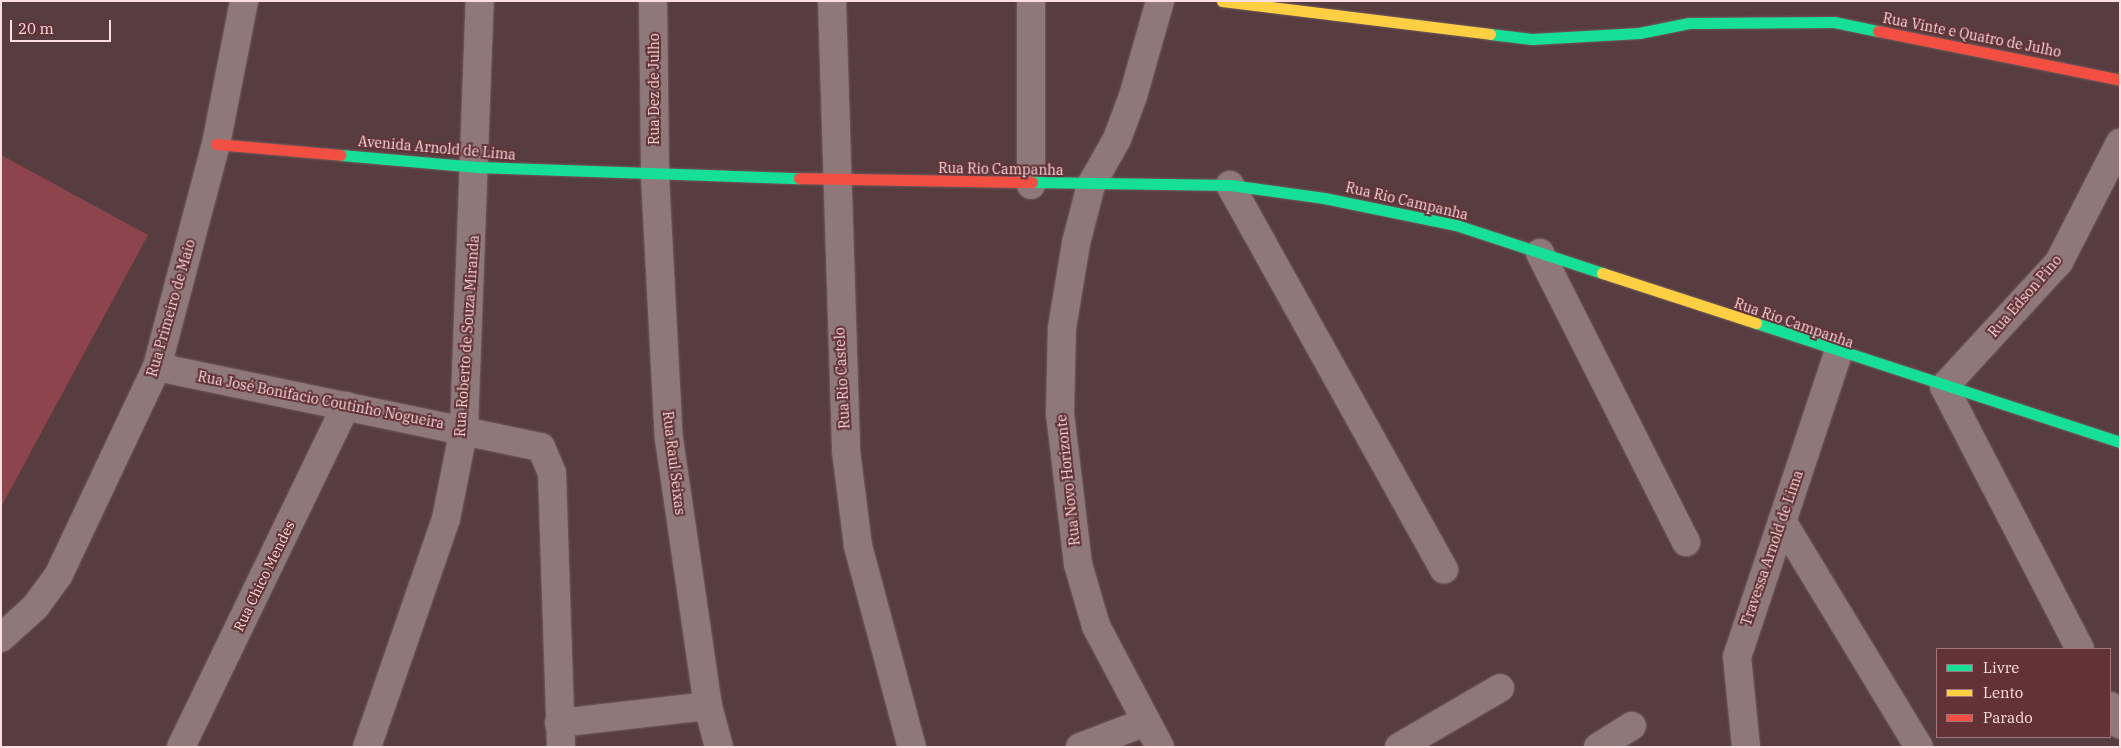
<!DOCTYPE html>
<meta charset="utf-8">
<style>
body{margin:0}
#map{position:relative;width:2121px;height:748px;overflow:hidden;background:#573d3f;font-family:"IBM Plex Serif",serif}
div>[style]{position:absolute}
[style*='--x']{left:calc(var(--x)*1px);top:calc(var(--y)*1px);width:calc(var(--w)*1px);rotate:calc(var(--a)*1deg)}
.green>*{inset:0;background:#8d444d}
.roads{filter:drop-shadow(0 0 1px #715b5d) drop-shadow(0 0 1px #715b5d)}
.street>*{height:28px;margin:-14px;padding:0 14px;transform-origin:14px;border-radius:14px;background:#8e787a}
.fast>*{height:11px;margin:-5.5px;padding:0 5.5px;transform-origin:5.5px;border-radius:5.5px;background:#16e098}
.slow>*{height:11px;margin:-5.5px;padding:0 5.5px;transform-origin:5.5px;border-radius:5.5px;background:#ffcf43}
.jam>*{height:11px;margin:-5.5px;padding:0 5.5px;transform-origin:5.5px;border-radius:5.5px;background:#f24e42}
span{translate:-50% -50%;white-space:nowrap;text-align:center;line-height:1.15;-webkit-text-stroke:4px #623237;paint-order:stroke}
.street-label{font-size:14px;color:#fedee0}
.frame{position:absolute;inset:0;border:2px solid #fedee0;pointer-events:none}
.legend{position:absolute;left:1936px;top:648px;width:175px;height:90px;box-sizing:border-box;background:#623237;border:1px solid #a0777b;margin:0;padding:6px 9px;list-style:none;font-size:15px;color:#fedee0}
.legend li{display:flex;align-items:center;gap:10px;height:25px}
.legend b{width:25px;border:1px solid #a0777b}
.scale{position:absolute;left:10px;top:20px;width:101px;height:22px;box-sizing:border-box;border:2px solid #fedee0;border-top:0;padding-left:6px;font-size:15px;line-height:18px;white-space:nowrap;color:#fedee0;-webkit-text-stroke:4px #623237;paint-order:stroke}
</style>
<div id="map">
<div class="green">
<div style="clip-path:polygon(1px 155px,148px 235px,1px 507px)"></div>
</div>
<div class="roads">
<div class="street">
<div style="--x:653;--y:1;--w:175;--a:89.3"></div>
<div style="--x:655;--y:176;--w:263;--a:87"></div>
<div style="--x:669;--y:439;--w:270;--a:81.7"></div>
<div style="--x:708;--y:706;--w:42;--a:75"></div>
<div style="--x:832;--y:1;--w:450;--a:88.2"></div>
<div style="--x:846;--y:451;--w:96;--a:82.8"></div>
<div style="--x:858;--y:546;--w:208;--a:75"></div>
<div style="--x:1031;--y:185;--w:184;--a:-90"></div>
<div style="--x:1230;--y:185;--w:440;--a:60.9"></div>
<div style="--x:1540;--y:253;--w:324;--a:63.2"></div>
<div style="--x:157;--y:367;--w:392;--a:11.8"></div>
<div style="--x:541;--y:447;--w:28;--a:67"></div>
<div style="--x:552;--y:473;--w:274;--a:88.1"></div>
<div style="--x:1782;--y:521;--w:264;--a:58.8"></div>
<div style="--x:1;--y:638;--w:47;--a:-42.4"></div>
<div style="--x:36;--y:606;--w:39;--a:-54"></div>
<div style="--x:59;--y:574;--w:229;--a:-64.7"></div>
<div style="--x:157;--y:367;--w:231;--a:-75.2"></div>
<div style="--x:216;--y:144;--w:146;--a:-78.9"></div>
<div style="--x:2080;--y:649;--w:295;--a:-117.4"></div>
<div style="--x:1944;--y:387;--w:170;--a:-47.4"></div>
<div style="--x:2059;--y:262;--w:134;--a:-62.9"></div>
<div style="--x:2110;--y:706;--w:21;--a:61"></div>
<div style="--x:559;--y:723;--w:150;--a:-6.5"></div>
<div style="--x:181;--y:747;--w:379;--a:-64.2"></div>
<div style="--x:367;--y:747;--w:241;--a:-70.9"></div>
<div style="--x:446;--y:519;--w:93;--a:-78.8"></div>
<div style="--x:464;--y:428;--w:427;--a:-87.9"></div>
<div style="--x:1080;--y:747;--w:71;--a:-20.7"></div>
<div style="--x:1160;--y:747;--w:137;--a:-117.9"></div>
<div style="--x:1096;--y:626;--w:65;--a:-106.2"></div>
<div style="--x:1078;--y:564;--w:152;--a:-96.8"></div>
<div style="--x:1060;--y:413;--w:85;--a:-88.7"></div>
<div style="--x:1062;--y:328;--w:86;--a:-80.6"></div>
<div style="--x:1076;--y:243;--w:60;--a:-75.5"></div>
<div style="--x:1091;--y:185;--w:53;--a:-60.5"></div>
<div style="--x:1117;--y:139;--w:46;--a:-69.6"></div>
<div style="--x:1133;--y:96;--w:99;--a:-74.1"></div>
<div style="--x:1399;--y:747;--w:117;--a:-30.3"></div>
<div style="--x:1598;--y:747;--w:40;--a:-32"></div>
<div style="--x:1746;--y:747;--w:90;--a:-95.7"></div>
<div style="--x:1737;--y:657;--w:320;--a:-71.6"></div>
</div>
<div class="fast">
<div style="--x:1490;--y:34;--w:42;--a:6.8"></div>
<div style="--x:1532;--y:39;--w:107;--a:-3.2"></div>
<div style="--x:1639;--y:33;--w:51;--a:-11.3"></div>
<div style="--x:1689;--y:23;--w:145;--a:-0.4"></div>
<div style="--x:1834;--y:22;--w:45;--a:11.6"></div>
<div style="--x:341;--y:155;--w:137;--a:5"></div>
<div style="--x:477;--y:167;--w:322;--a:2"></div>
<div style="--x:1032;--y:182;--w:198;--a:0.9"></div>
<div style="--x:1230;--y:185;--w:95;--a:7.9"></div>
<div style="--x:1324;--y:198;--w:135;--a:11.6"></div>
<div style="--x:1456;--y:225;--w:154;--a:18.2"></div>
<div style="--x:1756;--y:323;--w:383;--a:18.1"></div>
</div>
<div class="slow">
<div style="--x:1222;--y:1;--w:270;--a:7"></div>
<div style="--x:1602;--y:273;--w:162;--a:18"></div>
</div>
<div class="jam">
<div style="--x:1878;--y:31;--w:247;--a:11.4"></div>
<div style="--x:216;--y:144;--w:125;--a:5"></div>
<div style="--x:799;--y:178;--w:233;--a:1"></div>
</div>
</div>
<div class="street-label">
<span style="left:1972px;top:35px;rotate:11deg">Rua Vinte e Quatro de Julho</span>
<span style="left:654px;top:89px;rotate:-90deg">Rua Dez de Julho</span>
<span style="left:437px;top:148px;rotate:5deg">Avenida Arnold de Lima</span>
<span style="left:1001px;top:169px;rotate:1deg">Rua Rio Campanha</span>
<span style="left:1407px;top:201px;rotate:13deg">Rua Rio Campanha</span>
<span style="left:2025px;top:296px;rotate:-49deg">Rua Edson Pino</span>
<span style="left:171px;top:308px;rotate:-74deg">Rua Primeiro de Maio</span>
<span style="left:1794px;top:323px;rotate:19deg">Rua Rio Campanha</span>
<span style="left:467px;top:336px;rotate:-86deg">Rua Roberto de Souza Miranda</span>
<span style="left:842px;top:378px;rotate:-93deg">Rua Rio Castelo</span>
<span style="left:321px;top:400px;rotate:11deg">Rua José Bonifacio Coutinho Nogueira</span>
<span style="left:674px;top:463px;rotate:83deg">Rua Raul Seixas</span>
<span style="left:1068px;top:480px;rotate:-96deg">Rua Novo Horizonte</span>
<span style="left:1772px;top:548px;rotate:-71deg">Travessa Arnold de Lima</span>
<span style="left:264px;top:576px;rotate:-64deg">Rua Chico Mendes</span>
</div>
<div class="frame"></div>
<ul class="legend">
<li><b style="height:6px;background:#16e098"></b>Livre</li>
<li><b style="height:6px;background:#ffcf43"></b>Lento</li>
<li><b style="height:6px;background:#f24e42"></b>Parado</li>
</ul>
<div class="scale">20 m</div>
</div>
